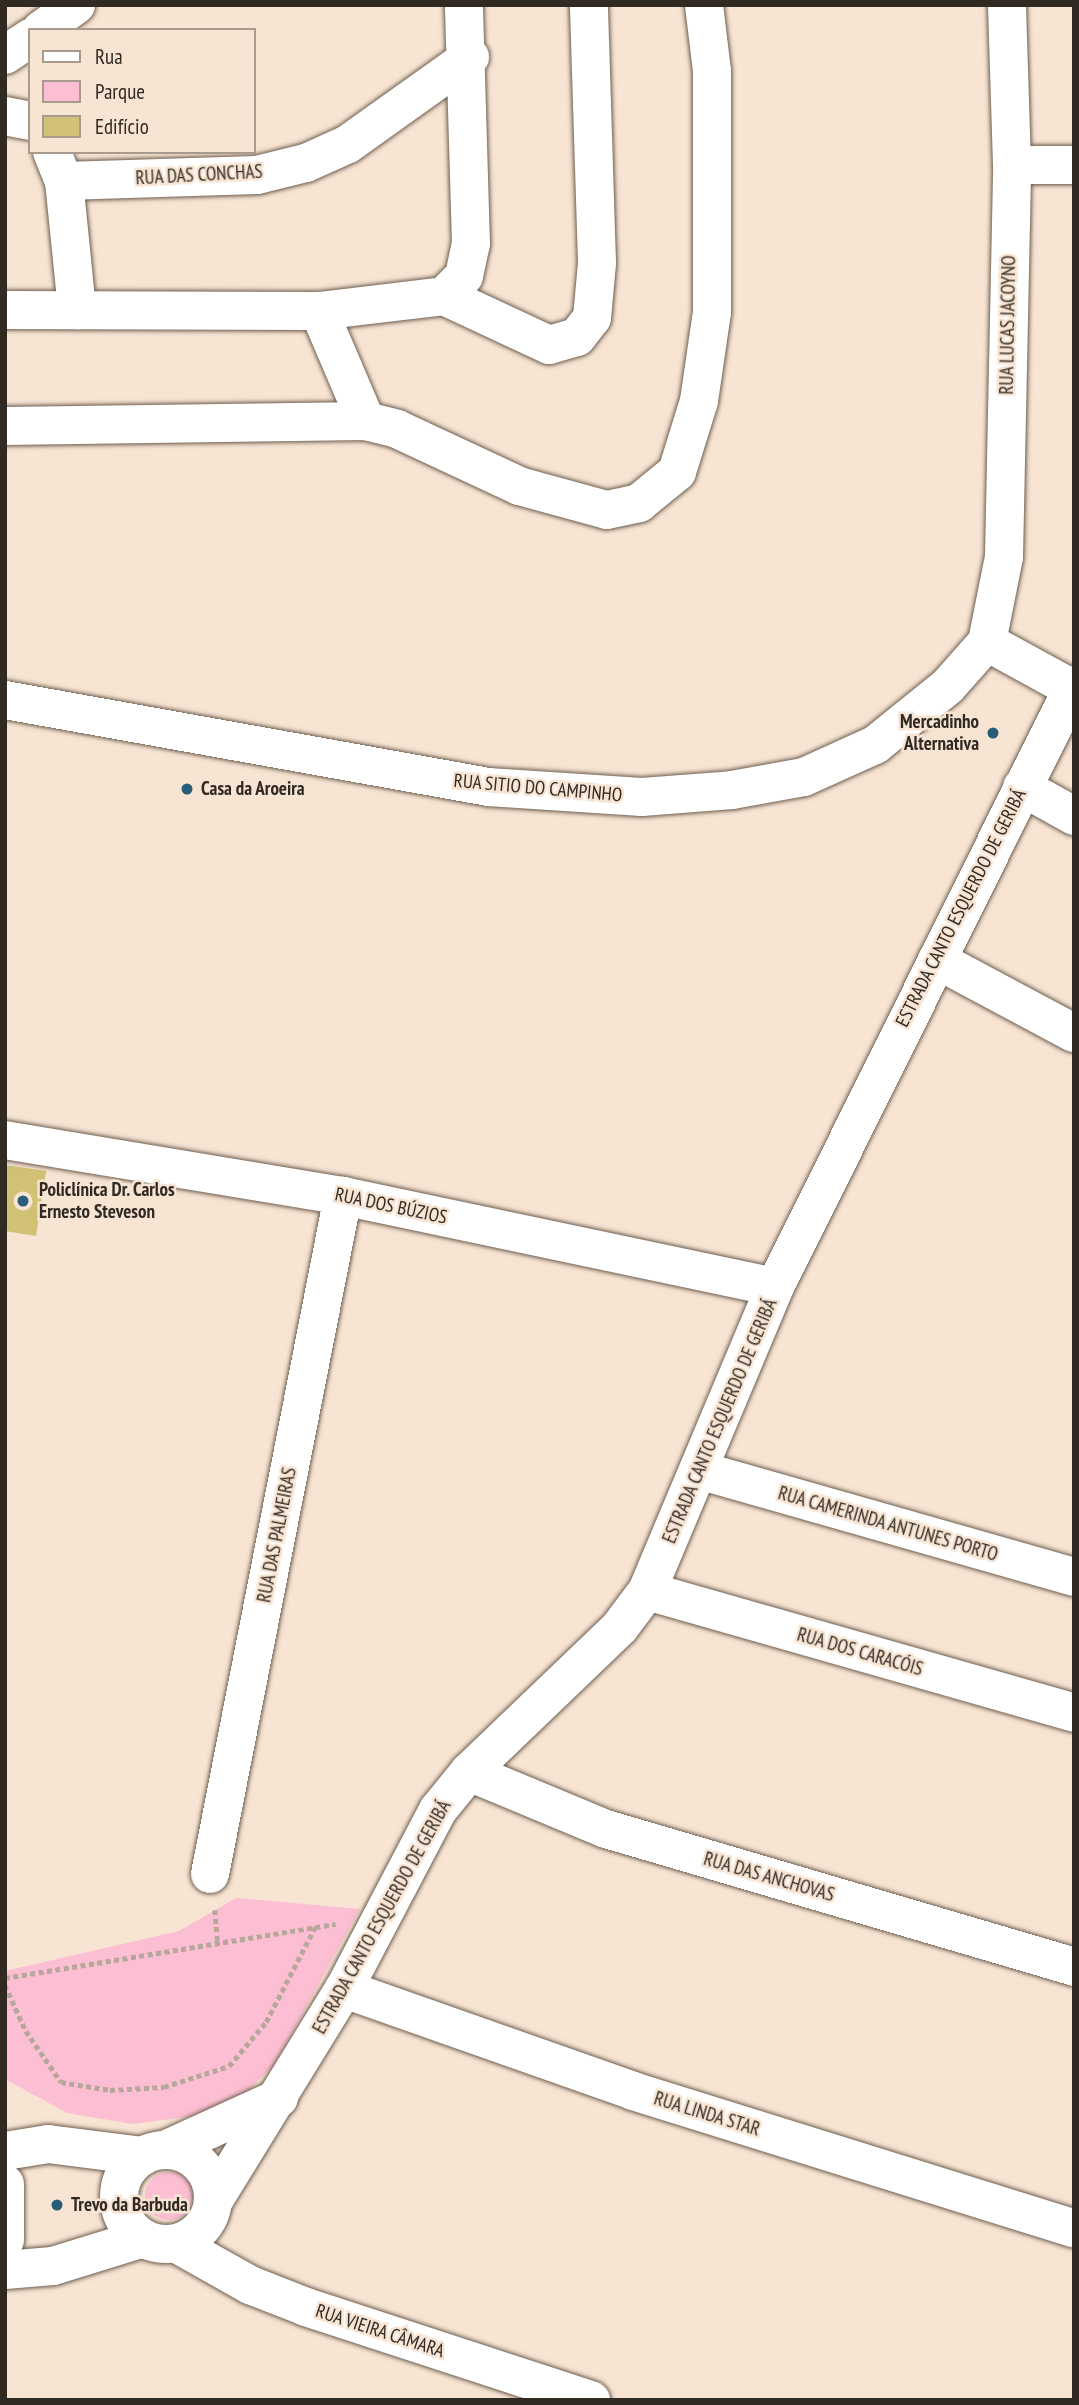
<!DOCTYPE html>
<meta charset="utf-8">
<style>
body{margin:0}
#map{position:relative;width:1079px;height:2405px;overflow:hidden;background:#f7e4d3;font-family:"PT Sans Narrow",sans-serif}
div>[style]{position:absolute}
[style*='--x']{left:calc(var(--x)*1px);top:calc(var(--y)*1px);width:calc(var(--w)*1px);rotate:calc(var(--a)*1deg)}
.green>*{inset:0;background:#fcbed2}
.round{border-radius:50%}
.building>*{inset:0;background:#d0c174}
.path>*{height:4.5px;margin-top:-2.25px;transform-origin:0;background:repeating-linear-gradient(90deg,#b6a79a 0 5px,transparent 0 8.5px)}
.roads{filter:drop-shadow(0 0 2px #6e5e4f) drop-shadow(0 0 2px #6e5e4f)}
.minor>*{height:38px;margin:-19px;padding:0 19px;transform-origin:19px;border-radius:19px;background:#fff}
.tertiary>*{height:38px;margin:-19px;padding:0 19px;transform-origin:19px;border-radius:19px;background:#fff}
.tertiary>.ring{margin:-19px;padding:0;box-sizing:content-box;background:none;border:38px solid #fff;border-radius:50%}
.primary>*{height:38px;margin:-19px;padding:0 19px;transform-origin:19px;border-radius:19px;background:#fff}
.dots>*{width:19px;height:19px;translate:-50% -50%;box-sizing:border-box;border:4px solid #f7e4d3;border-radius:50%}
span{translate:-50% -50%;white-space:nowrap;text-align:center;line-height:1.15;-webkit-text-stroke:5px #f7e4d3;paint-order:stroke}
.street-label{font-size:19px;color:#312a23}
.poi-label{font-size:19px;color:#312a23;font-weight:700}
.right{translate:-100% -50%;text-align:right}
.left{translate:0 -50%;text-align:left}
.frame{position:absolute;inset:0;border:7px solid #312a23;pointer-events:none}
.legend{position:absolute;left:28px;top:28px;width:228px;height:126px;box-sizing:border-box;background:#f7e4d3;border:2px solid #a89a8d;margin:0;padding:9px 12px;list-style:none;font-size:21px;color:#312a23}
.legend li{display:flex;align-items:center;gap:14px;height:35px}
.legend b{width:35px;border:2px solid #a89a8d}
</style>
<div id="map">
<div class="green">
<div style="clip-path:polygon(236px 1898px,360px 1909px,274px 2065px,242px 2096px,201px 2115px,133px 2124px,67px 2113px,5px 2079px,5px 1971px,179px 1931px)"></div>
<div class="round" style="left:145px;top:2172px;width:48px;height:48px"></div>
</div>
<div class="building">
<div style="clip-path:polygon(5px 1165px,46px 1171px,36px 1236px,5px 1231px)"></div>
</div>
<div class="path">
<div style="--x:215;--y:1910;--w:32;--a:85"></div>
<div style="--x:5;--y:1978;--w:335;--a:-9.3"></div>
<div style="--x:5;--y:1985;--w:51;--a:65.5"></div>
<div style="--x:26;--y:2031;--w:62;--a:55.5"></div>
<div style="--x:61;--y:2082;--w:50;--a:9.3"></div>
<div style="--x:110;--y:2090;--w:54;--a:-3.2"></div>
<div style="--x:164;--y:2087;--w:68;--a:-17.9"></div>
<div style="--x:229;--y:2066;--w:57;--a:-49.9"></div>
<div style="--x:266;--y:2022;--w:107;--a:-62.7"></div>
</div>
<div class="roads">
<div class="minor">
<div style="--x:41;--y:30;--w:43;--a:-35.5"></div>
<div style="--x:5;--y:55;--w:30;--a:-34"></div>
<div style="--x:5;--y:116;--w:25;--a:11"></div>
<div style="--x:52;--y:152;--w:31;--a:68"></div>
<div style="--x:64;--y:181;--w:130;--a:84.2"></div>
<div style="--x:1012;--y:165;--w:62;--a:0"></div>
<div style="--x:64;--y:181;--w:193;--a:-1.8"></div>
<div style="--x:257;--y:175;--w:50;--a:-13.8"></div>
<div style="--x:306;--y:163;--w:46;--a:-24.3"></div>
<div style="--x:348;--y:144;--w:150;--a:-35.5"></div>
<div style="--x:444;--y:296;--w:116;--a:25"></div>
<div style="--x:549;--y:345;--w:29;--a:-16"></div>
<div style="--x:577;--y:337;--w:24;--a:-52"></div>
<div style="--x:592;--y:318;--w:55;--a:-84.8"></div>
<div style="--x:597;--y:263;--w:258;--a:-91.8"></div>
<div style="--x:5;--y:310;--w:314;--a:0.2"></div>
<div style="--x:319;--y:311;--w:126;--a:-6.8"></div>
<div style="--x:444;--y:296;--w:28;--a:-45"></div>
<div style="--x:464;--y:276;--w:33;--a:-78"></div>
<div style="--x:471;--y:244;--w:239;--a:-91.7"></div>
<div style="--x:319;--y:311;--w:120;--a:66.9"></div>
<div style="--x:5;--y:426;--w:361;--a:-0.8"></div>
<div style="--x:366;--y:421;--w:32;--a:14"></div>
<div style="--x:397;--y:429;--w:135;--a:25"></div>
<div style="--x:519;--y:486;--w:91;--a:15.3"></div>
<div style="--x:607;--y:510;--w:33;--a:-12"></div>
<div style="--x:639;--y:503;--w:49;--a:-39.2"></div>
<div style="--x:677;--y:472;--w:74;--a:-72.8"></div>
<div style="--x:699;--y:401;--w:90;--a:-81.7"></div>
<div style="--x:712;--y:312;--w:241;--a:-90"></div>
<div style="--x:712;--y:71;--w:66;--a:-96.9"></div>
<div style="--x:987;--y:642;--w:87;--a:-78.7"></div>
<div style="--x:1004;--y:557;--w:392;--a:-88.8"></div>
<div style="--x:1012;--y:165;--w:160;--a:-91.8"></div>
<div style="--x:987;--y:642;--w:96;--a:28.7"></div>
<div style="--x:5;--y:700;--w:491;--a:10.2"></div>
<div style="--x:488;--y:787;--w:154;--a:3.7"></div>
<div style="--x:642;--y:797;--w:90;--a:-4.4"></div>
<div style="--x:732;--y:790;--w:73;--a:-10.2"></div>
<div style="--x:804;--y:777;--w:78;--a:-24.3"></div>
<div style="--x:875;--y:745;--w:94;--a:-38.9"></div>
<div style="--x:948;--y:686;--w:59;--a:-48.4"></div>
<div style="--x:1022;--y:787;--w:60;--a:29.1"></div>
<div style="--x:937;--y:960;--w:155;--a:28.1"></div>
<div style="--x:5;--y:1140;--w:343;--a:9.4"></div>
<div style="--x:343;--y:1196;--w:441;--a:11.9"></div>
<div style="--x:702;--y:1471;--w:387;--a:15.9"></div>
<div style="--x:647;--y:1591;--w:444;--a:15.9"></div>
<div style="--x:469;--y:1772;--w:148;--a:22.6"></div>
<div style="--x:606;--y:1829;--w:488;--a:16.4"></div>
<div style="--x:210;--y:1874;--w:691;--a:-78.9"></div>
<div style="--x:344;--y:1989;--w:306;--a:19.4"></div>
<div style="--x:633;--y:2091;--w:462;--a:17.3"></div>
<div style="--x:167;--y:2149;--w:123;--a:-24.5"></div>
<div style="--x:214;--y:2200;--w:248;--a:-58.4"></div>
<div style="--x:344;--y:1989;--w:202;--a:-62.3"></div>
<div style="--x:438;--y:1810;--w:49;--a:-50.8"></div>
<div style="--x:469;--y:1772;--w:209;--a:-43.8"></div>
<div style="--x:620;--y:1627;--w:45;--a:-53.1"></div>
<div style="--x:647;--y:1591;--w:330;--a:-67.2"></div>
<div style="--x:775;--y:1287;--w:672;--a:-63.59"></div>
</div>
<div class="tertiary">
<div class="ring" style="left:119px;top:2150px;width:56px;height:56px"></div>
<div style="--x:5;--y:2151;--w:44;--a:-9.2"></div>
<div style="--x:48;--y:2144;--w:96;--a:7.2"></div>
<div style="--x:177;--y:2244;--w:84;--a:29.3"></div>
<div style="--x:250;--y:2285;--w:60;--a:21.4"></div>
<div style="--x:306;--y:2307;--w:300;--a:18.1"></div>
<div style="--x:5;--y:2270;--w:48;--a:-4.8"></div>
<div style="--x:53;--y:2266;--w:92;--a:-17.1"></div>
</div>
<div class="primary">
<div style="--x:5;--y:2184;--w:56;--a:90"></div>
</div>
</div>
<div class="dots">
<div style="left:993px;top:733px;background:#285e79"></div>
<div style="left:187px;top:789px;background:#285e79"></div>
<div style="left:23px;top:1201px;background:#285e79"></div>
<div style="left:57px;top:2205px;background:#285e79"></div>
</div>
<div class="street-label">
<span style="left:199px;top:175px;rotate:-3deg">RUA DAS CONCHAS</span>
<span style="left:1008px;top:325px;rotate:-89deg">RUA LUCAS JACOYNO</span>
<span style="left:538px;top:788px;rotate:5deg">RUA SITIO DO CAMPINHO</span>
<span style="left:961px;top:908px;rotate:-63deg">ESTRADA CANTO ESQUERDO DE GERIBÁ</span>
<span style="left:391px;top:1206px;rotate:12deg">RUA DOS BÚZIOS</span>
<span style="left:720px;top:1421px;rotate:-67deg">ESTRADA CANTO ESQUERDO DE GERIBÁ</span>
<span style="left:888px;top:1524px;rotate:16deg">RUA CAMERINDA ANTUNES PORTO</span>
<span style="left:277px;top:1535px;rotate:-79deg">RUA DAS PALMEIRAS</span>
<span style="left:860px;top:1652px;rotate:16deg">RUA DOS CARACÓIS</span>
<span style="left:769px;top:1877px;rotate:16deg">RUA DAS ANCHOVAS</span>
<span style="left:382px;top:1917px;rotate:-61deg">ESTRADA CANTO ESQUERDO DE GERIBÁ</span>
<span style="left:707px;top:2114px;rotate:17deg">RUA LINDA STAR</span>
<span style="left:380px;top:2331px;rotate:18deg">RUA VIEIRA CÂMARA</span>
</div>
<div class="poi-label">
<span class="right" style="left:979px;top:733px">Mercadinho<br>Alternativa</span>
<span class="left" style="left:201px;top:789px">Casa da Aroeira</span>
<span class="left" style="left:39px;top:1201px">Policlínica Dr. Carlos<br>Ernesto Steveson</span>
<span class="left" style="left:71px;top:2205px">Trevo da Barbuda</span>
</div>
<div class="frame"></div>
<ul class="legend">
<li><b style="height:9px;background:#fff"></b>Rua</li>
<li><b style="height:19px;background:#fcbed2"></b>Parque</li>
<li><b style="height:19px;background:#d0c174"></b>Edifício</li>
</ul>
</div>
